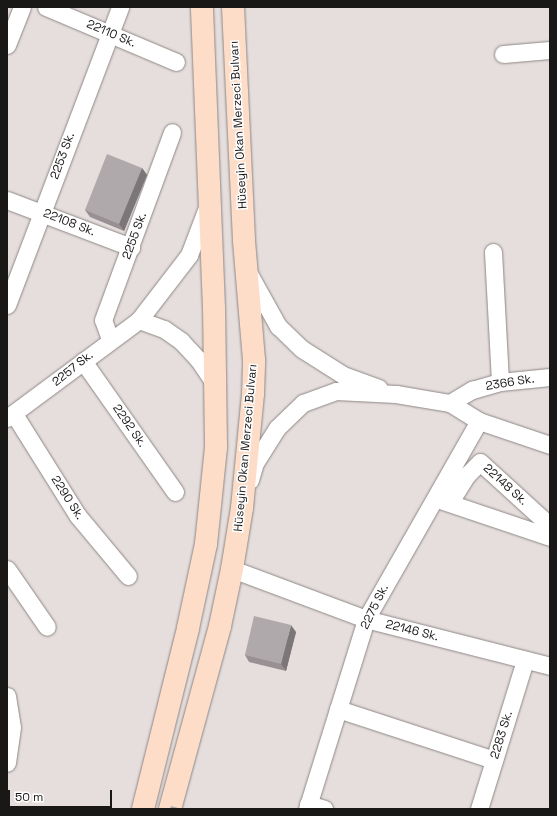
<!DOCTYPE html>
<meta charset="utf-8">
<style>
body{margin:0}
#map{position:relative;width:557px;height:816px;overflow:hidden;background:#e5dedc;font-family:"Space Grotesk",sans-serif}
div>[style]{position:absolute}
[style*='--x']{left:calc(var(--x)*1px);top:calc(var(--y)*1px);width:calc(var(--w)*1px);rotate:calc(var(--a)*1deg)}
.roads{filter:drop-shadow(0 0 1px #8e8786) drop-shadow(0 0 1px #8e8786)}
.minor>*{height:17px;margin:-8.5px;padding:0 8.5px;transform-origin:8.5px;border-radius:8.5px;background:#fff}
.major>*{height:22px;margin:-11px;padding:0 11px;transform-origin:11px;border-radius:11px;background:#fdddc8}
.wall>*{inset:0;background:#979193}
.shaded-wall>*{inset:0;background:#7b7678}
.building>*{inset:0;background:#b0a9ab}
span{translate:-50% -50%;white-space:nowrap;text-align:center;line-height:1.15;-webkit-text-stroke:3px #fff;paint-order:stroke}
.street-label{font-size:12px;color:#1a1717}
.frame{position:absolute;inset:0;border:8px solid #1a1717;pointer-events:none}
.scale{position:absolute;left:8px;top:790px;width:104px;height:18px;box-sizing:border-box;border:2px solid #1a1717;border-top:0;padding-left:5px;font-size:12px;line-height:14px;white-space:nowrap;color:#1a1717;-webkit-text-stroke:3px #fff;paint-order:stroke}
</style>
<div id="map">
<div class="roads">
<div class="minor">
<div style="--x:46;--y:7;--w:141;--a:22.9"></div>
<div style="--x:7;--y:45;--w:41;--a:-68.5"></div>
<div style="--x:503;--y:54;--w:47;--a:-4.9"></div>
<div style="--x:7;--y:200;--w:133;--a:20.8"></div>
<div style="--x:493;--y:252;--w:130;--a:86.9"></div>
<div style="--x:249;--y:274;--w:60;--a:60.9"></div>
<div style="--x:278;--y:326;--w:33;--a:44"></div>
<div style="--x:302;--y:349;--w:49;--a:32.4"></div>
<div style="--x:343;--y:375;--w:38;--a:20"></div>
<div style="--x:7;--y:305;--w:319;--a:-69.2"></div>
<div style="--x:139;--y:320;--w:27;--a:20"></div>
<div style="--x:164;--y:329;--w:21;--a:35"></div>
<div style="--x:181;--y:341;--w:25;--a:47"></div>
<div style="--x:198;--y:359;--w:32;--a:56"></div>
<div style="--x:110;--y:339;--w:20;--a:-110"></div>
<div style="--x:103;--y:320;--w:200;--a:-69.8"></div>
<div style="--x:83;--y:361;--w:160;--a:54.9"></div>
<div style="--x:450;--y:403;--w:26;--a:-31"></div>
<div style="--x:472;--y:390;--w:29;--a:-16"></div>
<div style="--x:500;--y:382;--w:50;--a:-5.7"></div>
<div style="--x:14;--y:414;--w:120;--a:57.9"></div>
<div style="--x:78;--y:516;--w:78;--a:50.2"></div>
<div style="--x:7;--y:418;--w:164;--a:-36.6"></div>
<div style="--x:139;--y:320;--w:82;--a:-52.4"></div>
<div style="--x:189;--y:255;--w:53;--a:-69.2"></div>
<div style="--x:250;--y:480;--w:18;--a:-74"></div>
<div style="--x:255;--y:463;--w:41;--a:-57.8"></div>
<div style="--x:277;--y:428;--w:36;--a:-44"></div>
<div style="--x:303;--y:403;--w:35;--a:-20"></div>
<div style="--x:336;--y:391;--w:60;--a:2.9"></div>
<div style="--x:396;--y:394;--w:55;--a:9.5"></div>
<div style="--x:450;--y:403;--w:34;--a:32"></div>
<div style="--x:479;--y:421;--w:75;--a:18.7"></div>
<div style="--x:440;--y:500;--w:116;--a:18.6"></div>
<div style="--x:450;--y:502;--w:32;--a:-58"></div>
<div style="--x:467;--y:475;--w:18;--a:-45"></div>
<div style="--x:480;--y:462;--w:95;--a:42.4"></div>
<div style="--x:7;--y:569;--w:70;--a:55.4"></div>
<div style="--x:232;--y:569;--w:143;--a:20.5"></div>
<div style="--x:366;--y:619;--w:190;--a:14.3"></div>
<div style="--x:7;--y:696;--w:31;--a:81"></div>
<div style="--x:12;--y:727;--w:36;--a:98"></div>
<div style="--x:338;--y:709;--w:164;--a:18.1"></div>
<div style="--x:308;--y:804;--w:17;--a:17"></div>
<div style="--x:307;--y:809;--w:199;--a:-72.7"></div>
<div style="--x:366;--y:619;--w:228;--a:-60.3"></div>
<div style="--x:479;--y:809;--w:156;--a:-72.8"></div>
</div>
<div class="major">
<div style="--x:143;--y:809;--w:187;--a:-76"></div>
<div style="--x:188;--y:628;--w:86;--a:-77.9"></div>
<div style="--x:206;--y:544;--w:98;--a:-84.1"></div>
<div style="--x:216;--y:447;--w:139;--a:-90.8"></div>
<div style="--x:214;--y:308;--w:301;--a:-92.3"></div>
<div style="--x:170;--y:809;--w:190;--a:-74.7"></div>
<div style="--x:220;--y:626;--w:58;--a:-78.1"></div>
<div style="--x:232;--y:569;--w:62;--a:-80.7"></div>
<div style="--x:242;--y:508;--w:115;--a:-84.5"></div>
<div style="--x:253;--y:394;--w:34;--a:-88"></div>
<div style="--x:254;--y:360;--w:120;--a:-94.8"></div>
<div style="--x:244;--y:240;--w:233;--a:-92.7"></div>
</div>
</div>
<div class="wall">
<div style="clip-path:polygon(142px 168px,147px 175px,124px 231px,90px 217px,85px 210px)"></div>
<div style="clip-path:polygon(296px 632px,286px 671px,249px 662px,245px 655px)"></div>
</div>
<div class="shaded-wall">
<div style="clip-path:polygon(142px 168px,147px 175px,124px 231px,119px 224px)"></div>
<div style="clip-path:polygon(291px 625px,296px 632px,286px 671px,281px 664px)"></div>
</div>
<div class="building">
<div style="clip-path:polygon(107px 154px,142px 168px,119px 224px,85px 210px)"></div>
<div style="clip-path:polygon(254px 616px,291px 625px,281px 664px,245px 655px)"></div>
<div style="clip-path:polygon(171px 806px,182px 809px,170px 809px)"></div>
</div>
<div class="street-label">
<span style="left:111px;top:34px;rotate:23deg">22110 Sk.</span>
<span style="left:239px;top:125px;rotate:-93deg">Hüseyin Okan Merzeci Bulvarı</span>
<span style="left:63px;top:156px;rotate:-70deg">2253 Sk.</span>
<span style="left:69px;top:223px;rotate:21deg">22108 Sk.</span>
<span style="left:135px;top:236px;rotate:-70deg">2255 Sk.</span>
<span style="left:73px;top:369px;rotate:-39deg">2257 Sk.</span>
<span style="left:510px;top:383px;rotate:-9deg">2366 Sk.</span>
<span style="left:129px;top:426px;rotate:55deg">2292 Sk.</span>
<span style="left:246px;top:448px;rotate:-85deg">Hüseyin Okan Merzeci Bulvarı</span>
<span style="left:505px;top:485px;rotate:42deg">22148 Sk.</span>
<span style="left:67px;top:498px;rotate:57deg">2290 Sk.</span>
<span style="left:375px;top:607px;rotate:-64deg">2275 Sk.</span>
<span style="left:412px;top:631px;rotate:14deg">22146 Sk.</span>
<span style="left:502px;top:735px;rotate:-73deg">2283 Sk.</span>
</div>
<div class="frame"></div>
<div class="scale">50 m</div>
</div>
